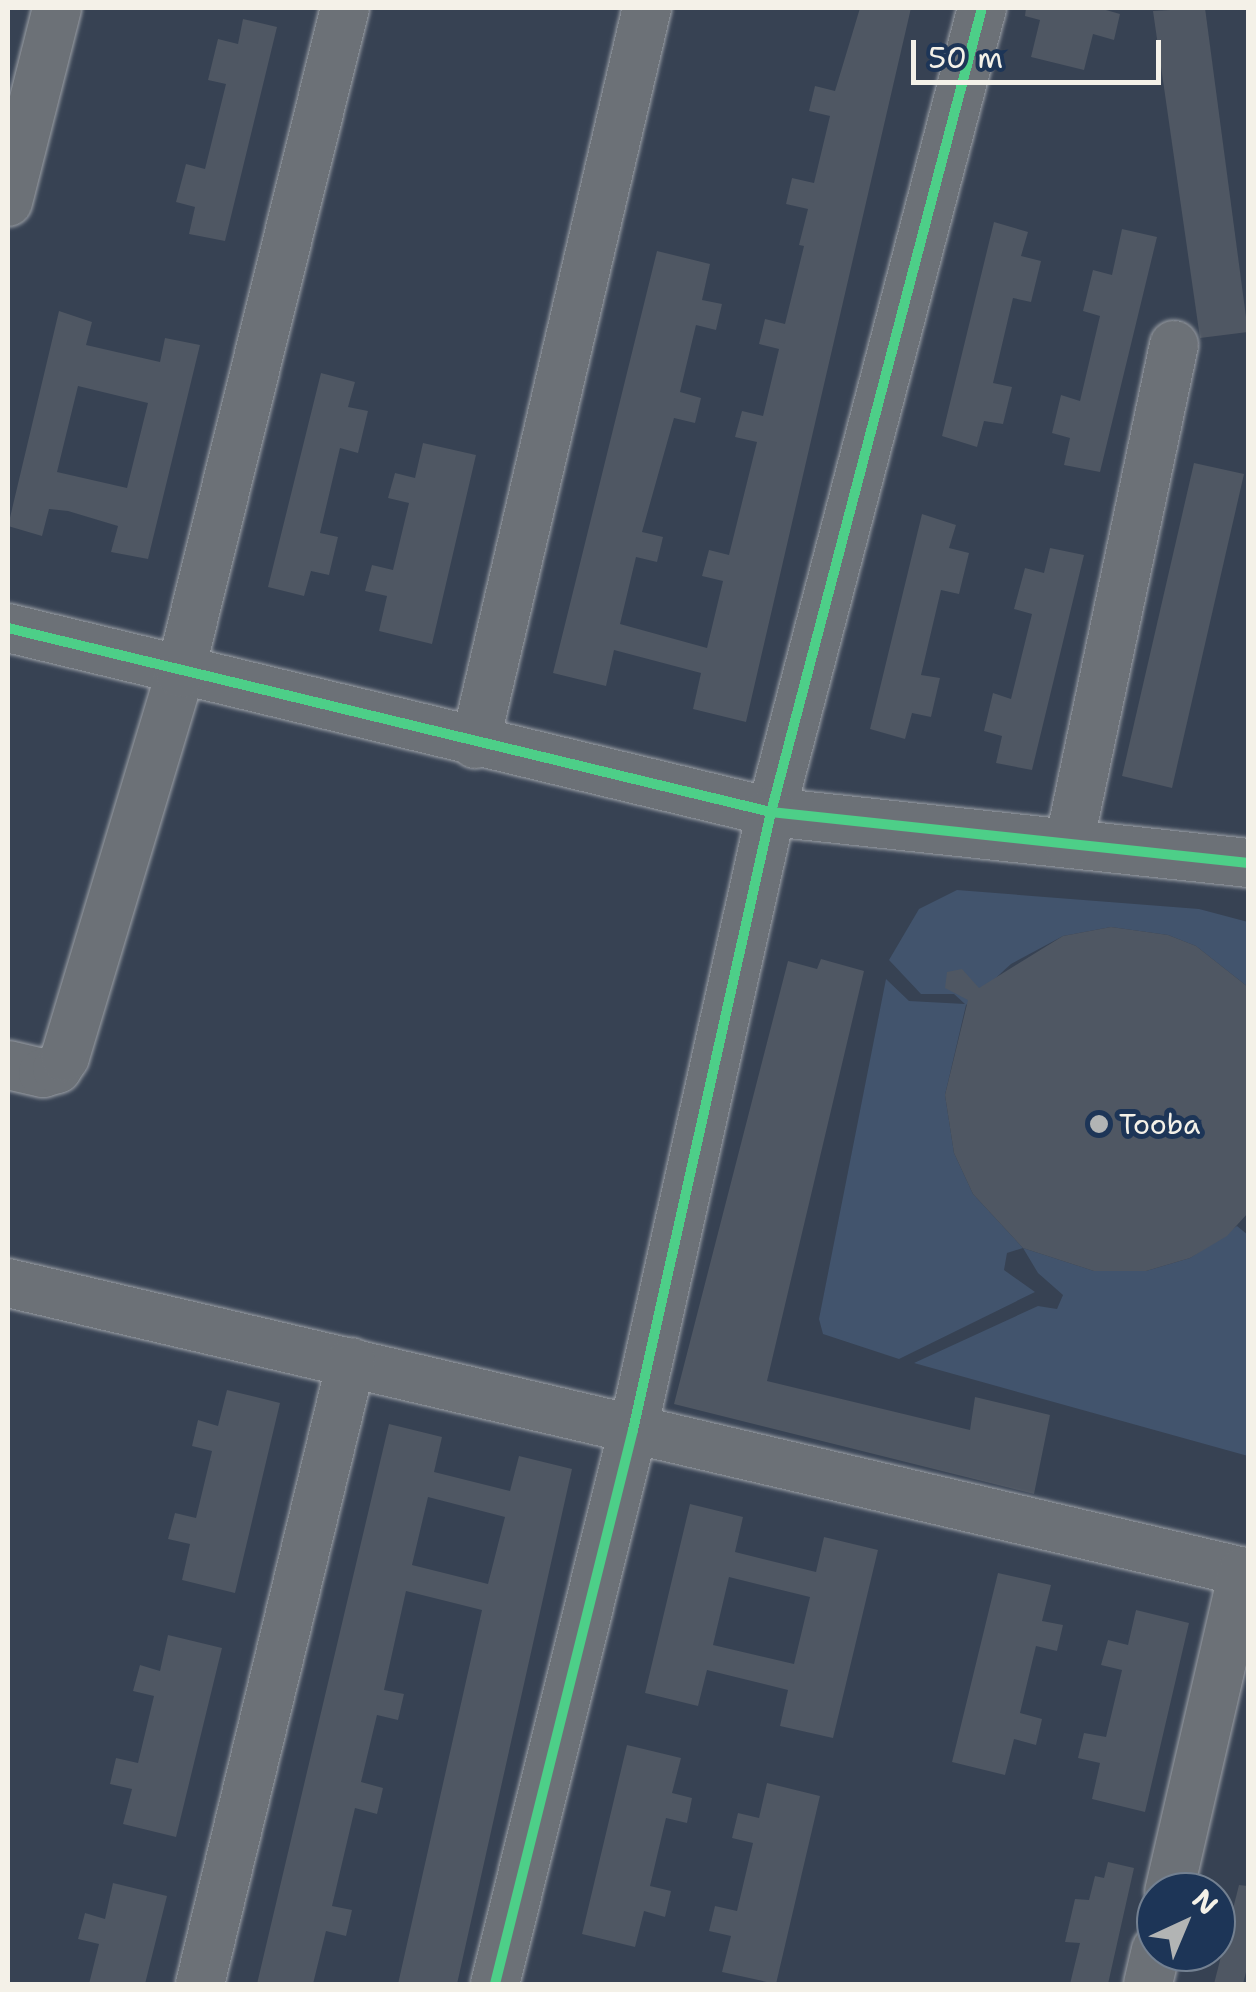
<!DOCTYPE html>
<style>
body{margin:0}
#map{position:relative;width:1256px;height:1992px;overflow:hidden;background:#374253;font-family:"Shantell Sans",sans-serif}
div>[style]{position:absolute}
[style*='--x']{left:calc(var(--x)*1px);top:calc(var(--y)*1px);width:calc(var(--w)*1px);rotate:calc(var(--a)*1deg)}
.green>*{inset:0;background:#42546d}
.building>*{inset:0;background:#4f5763}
.roads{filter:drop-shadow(0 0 2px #9da1a7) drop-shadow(0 0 2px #9da1a7)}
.minor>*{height:48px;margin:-24px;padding:0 24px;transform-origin:24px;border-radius:24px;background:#6c7177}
.cycleway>*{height:10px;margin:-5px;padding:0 5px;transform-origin:5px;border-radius:5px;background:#4dcf88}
.dots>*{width:28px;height:28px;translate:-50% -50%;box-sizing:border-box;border:5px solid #1d3557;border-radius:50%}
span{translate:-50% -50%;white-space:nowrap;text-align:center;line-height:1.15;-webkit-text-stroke:10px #1d3557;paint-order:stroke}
.poi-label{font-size:28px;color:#f4f1e8}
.left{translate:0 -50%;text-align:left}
.frame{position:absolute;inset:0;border:10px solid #f4f1e8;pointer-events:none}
.north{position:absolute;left:1136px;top:1872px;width:100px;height:100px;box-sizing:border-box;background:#1d3557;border:2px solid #738091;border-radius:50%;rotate:44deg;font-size:28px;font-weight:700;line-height:40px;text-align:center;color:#f4f1e8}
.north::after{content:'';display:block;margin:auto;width:35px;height:45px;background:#b2b4b4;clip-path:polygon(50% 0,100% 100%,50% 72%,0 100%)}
.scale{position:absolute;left:911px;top:40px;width:250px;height:45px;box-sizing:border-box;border:5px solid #f4f1e8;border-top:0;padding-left:12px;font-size:30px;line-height:35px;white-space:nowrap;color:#f4f1e8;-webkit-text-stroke:8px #1d3557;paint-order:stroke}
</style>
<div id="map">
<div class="green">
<div style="clip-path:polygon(957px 890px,1199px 909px,1248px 922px,1248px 987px,1196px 946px,1168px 935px,1111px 927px,1063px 936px,1011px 964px,966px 1005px,945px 1095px,954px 1153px,973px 1194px,1023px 1248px,1094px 1271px,1146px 1271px,1190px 1258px,1237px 1226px,1248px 1235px,1248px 1456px,914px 1363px,1038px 1306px,1057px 1309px,1063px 1295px,1038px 1273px,1023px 1248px,1007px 1253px,1004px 1270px,1035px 1292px,899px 1359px,823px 1334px,819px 1319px,886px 979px,909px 1001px,965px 1004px,954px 994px,921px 994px,889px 960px,919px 909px)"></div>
</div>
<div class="building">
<div style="clip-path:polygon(860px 8px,911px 8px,746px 722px,693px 709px,701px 673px,614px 650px,606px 686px,553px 673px,657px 251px,710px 264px,702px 300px,722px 304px,716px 330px,696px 325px,680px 392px,701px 398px,695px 423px,674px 418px,642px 532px,663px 537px,657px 562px,636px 557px,620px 624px,707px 648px,723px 581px,702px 576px,709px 550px,729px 555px,757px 442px,735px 437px,742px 411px,763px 416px,779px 349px,759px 344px,765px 319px,785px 324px,804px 246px,799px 245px,808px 209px,786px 204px,792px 178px,814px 183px,830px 116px,809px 111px,815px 86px,835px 91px)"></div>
<div style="clip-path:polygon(1026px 8px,1099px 8px,1120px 14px,1114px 40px,1093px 34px,1084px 70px,1031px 57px,1040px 20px,1025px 16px)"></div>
<div style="clip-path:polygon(1205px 8px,1248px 332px,1200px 338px,1153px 11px)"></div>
<div style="clip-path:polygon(243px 19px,277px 27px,225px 241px,189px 234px,195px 207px,176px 202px,186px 164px,205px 169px,226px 84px,208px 80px,218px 39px,238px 44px)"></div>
<div style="clip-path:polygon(994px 222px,1028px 232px,1021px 256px,1041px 261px,1031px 302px,1013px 298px,993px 383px,1012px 387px,1003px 424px,984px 421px,977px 447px,942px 436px)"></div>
<div style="clip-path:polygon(1122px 229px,1157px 237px,1100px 472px,1064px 465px,1070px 438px,1052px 433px,1061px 395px,1080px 401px,1100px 316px,1083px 311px,1093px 270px,1112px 275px)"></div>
<div style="clip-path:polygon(evenodd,59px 311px,92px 322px,86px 345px,160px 362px,165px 338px,200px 345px,148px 559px,111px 552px,118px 526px,68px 511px,49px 509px,42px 536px,8px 526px,59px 311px,78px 386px,148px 403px,127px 488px,57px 472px,78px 386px)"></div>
<div style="clip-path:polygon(321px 373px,355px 382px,348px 407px,368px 411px,358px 453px,340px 448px,320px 533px,338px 537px,329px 575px,311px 571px,304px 596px,268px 587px)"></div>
<div style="clip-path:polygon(423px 443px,476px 455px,432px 644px,379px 631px,387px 596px,365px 591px,372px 565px,393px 570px,409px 503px,388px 498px,395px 473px,415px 478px)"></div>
<div style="clip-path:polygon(1194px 463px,1244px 474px,1172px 788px,1122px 776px)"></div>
<div style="clip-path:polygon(922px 514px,956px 525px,949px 548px,969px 553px,959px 594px,941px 590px,921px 675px,940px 678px,931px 717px,912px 713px,905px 739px,870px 729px)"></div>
<div style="clip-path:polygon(1050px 548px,1084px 555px,1032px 770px,996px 763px,1002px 736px,984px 731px,993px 693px,1011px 699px,1032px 614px,1014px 609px,1025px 568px,1044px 573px)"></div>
<div style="clip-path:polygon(1111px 927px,1168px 935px,1196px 946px,1248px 987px,1248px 1213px,1227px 1236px,1190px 1258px,1146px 1271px,1094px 1271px,1023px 1248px,973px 1194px,954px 1153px,945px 1095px,968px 1000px,945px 988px,947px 972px,962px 969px,979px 988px,1063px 936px)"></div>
<div style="clip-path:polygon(821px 959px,864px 971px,767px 1381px,970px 1430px,975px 1397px,1050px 1415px,1034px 1494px,674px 1404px,788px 961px,817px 969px)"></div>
<div style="clip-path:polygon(227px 1390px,280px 1403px,235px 1593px,182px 1580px,190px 1544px,168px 1539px,175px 1513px,196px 1518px,212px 1451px,192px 1446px,198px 1420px,218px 1426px)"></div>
<div style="clip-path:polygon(evenodd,389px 1424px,442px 1437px,434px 1472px,510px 1491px,519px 1456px,572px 1469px,457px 1984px,398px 1984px,482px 1610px,406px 1591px,384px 1690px,404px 1694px,398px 1720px,377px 1715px,361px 1782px,383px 1788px,377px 1814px,355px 1808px,332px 1906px,352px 1910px,346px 1936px,326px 1931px,313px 1984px,257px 1984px,389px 1424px,428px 1497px,505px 1517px,488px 1584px,412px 1565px,428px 1497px)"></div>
<div style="clip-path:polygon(evenodd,690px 1504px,743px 1517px,735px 1552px,816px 1572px,824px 1537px,878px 1550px,833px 1738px,780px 1726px,788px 1690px,707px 1670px,698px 1706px,645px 1693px,690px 1504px,729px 1577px,810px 1597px,794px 1664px,713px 1645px,729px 1577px)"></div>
<div style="clip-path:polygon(998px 1573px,1051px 1585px,1042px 1621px,1063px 1625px,1057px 1651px,1036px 1646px,1020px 1713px,1042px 1719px,1036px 1745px,1014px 1739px,1005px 1775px,952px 1762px)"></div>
<div style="clip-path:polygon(1136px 1610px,1189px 1623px,1145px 1812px,1092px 1799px,1100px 1763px,1078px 1758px,1084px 1733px,1106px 1737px,1122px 1670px,1101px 1665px,1108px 1640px,1128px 1645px)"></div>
<div style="clip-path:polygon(168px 1635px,222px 1648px,176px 1837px,123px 1824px,132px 1789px,110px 1784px,116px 1758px,138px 1763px,154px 1696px,133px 1691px,140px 1665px,160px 1671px)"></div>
<div style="clip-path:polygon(627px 1745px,681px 1758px,672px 1793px,692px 1798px,687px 1823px,666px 1818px,650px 1886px,671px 1891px,665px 1917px,644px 1911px,635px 1947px,582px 1934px)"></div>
<div style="clip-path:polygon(767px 1783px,820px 1796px,776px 1984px,722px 1972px,731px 1936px,709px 1931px,715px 1906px,737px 1911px,753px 1843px,732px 1838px,738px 1813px,759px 1818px)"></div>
<div style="clip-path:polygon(1108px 1862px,1134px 1868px,1108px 1984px,1070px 1984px,1080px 1943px,1065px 1942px,1075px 1899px,1089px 1900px,1095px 1876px,1104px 1878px)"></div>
<div style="clip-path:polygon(113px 1883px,167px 1896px,145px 1984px,89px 1984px,99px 1944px,78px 1939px,85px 1913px,105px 1919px)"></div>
<div style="clip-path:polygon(1239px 1885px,1248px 1886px,1248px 1964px,1243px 1984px,1214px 1984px)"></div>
</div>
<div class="roads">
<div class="minor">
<div style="--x:982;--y:8;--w:831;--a:104.7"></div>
<div style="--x:771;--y:812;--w:480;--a:6.1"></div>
<div style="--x:8;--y:202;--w:200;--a:-75.8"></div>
<div style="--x:8;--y:628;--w:785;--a:13.56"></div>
<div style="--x:771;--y:812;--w:633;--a:102.59"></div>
<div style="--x:633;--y:1430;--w:571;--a:103.99"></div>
<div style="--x:475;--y:744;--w:756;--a:-76.85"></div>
<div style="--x:1069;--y:844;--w:510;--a:-78.12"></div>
<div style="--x:8;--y:1065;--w:36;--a:13"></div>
<div style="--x:43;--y:1073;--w:15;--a:-16"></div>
<div style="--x:57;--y:1069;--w:14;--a:-56"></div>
<div style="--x:65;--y:1057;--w:401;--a:-73.3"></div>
<div style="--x:180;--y:673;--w:685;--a:-76.07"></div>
<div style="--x:8;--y:1283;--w:1273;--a:13.16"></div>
<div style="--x:1169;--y:1892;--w:329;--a:-77"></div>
<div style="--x:200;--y:1984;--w:640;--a:-76.35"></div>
<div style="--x:1148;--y:1984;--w:35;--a:-77"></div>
</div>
</div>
<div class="cycleway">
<div style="--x:982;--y:8;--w:831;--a:104.7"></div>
<div style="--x:771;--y:812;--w:480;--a:6.1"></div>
<div style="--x:8;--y:628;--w:785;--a:13.56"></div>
<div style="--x:771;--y:812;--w:633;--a:102.59"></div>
<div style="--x:633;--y:1430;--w:571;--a:103.99"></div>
</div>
<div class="dots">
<div style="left:1099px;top:1124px;background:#b2b4b4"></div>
</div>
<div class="poi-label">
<span class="left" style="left:1119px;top:1124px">Tooba</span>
</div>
<div class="frame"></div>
<div class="north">N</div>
<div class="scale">50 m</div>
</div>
